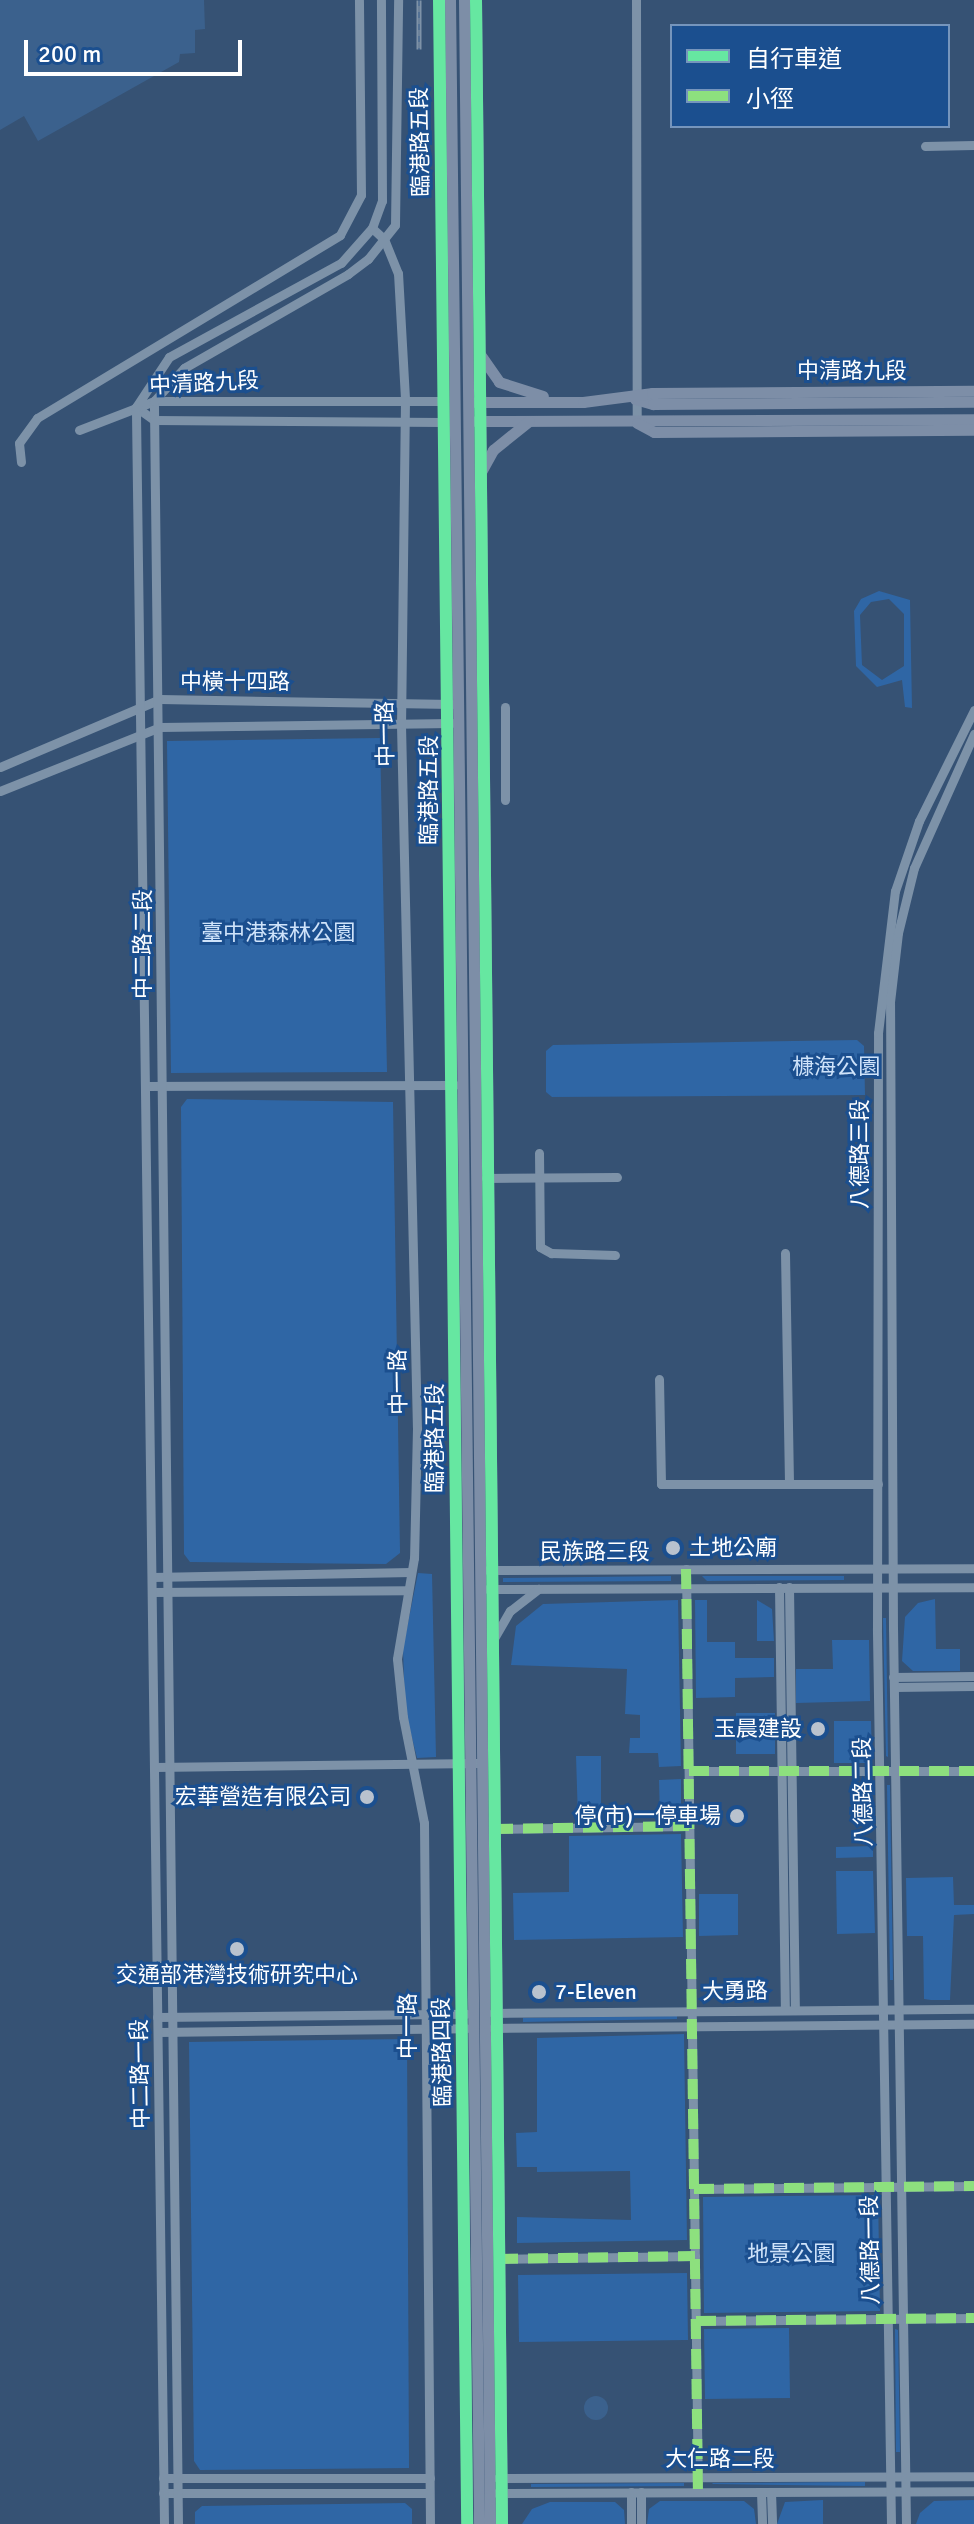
<!DOCTYPE html>
<meta charset="utf-8">
<style>
body{margin:0}
#map{position:relative;width:974px;height:2524px;overflow:hidden;background:#365274;font-family:Signika,"Noto Sans TC",sans-serif}
div>[style]{position:absolute}
[style*='--x']{left:calc(var(--x)*1px);top:calc(var(--y)*1px);width:calc(var(--w)*1px);rotate:calc(var(--a)*1deg)}
.green>*{inset:0;background:#2f66a5}
.water>*{inset:0;background:#3b618d}
.round{border-radius:50%}
.minor>*{height:9px;margin:-4.5px;padding:0 4.5px;transform-origin:4.5px;border-radius:4.5px;background:#7d92a8}
.major>*{height:11px;margin:-5.5px;padding:0 5.5px;transform-origin:5.5px;border-radius:5.5px;background:#7d8ea7}
.rail>*{height:5px;margin-top:-2.5px;transform-origin:0;background:repeating-linear-gradient(90deg,#1b4f8f 0 6px,#7e92a7 0 12px);box-sizing:border-box;border-block:2px solid #7e92a7}
.quiet>*{height:10px;margin-top:-5px;transform-origin:0;background:repeating-linear-gradient(90deg,#8de07e 0 20px,transparent 0 30px)}
.cycleway>*{height:12px;margin:-6px;padding:0 6px;transform-origin:6px;border-radius:6px;background:#66e7a1}
.dots>*{width:22px;height:22px;translate:-50% -50%;box-sizing:border-box;border:4px solid #1b4f8f;border-radius:50%}
span{translate:-50% -50%;white-space:nowrap;text-align:center;line-height:1.15;-webkit-text-stroke:6px #1b4f8f;paint-order:stroke}
.street-label{font-size:22px;color:#fff}
.park-label{font-size:22px;color:#cfe3fa}
.poi-label{font-size:22px;color:#fff}
.left{translate:0 -50%;text-align:left}
.right{translate:-100% -50%;text-align:right}
.legend{position:absolute;left:670px;top:24px;width:280px;height:104px;box-sizing:border-box;background:#1b4f8f;border:2px solid #7695bc;margin:0;padding:10px 14px;list-style:none;font-size:24px;color:#fff}
.legend li{display:flex;align-items:center;gap:16px;height:40px}
.legend b{width:40px;border:2px solid #7695bc}
.scale{position:absolute;left:24px;top:40px;width:218px;height:36px;box-sizing:border-box;border:4px solid #fff;border-top:0;padding-left:10px;font-size:24px;line-height:28px;white-space:nowrap;color:#fff;-webkit-text-stroke:6px #1b4f8f;paint-order:stroke}
</style>
<div id="map">
<div class="green">
<div style="clip-path:polygon(evenodd,879px 591px,910px 600px,912px 708px,905px 707px,902px 680px,877px 687px,856px 666px,854px 611px,861px 599px,879px 591px,889px 599px,904px 614px,904px 666px,882px 680px,862px 665px,860px 615px,871px 602px,889px 599px)"></div>
<div style="clip-path:polygon(380px 738px,387px 1072px,171px 1073px,167px 741px)"></div>
<div style="clip-path:polygon(857px 1040px,864px 1046px,865px 1095px,552px 1097px,546px 1092px,546px 1051px,553px 1045px)"></div>
<div style="clip-path:polygon(187px 1099px,393px 1102px,400px 1553px,386px 1564px,190px 1562px,184px 1554px,181px 1107px)"></div>
<div style="clip-path:polygon(418px 1573px,432px 1574px,436px 1757px,417px 1758px,405px 1710px,403px 1648px)"></div>
<div style="clip-path:polygon(671px 1576px,671px 1581px,503px 1582px,503px 1578px)"></div>
<div style="clip-path:polygon(702px 1576px,844px 1576px,844px 1580px,707px 1581px)"></div>
<div style="clip-path:polygon(935px 1599px,936px 1649px,960px 1649px,960px 1671px,913px 1671px,902px 1661px,905px 1617px,918px 1603px)"></div>
<div style="clip-path:polygon(678px 1600px,681px 1766px,659px 1767px,658px 1753px,629px 1753px,630px 1738px,640px 1738px,640px 1715px,625px 1714px,627px 1669px,511px 1665px,516px 1626px,543px 1604px)"></div>
<div style="clip-path:polygon(695px 1600px,707px 1600px,707px 1642px,735px 1642px,735px 1658px,774px 1658px,774px 1677px,735px 1678px,735px 1697px,696px 1698px)"></div>
<div style="clip-path:polygon(757px 1600px,772px 1609px,774px 1641px,757px 1641px)"></div>
<div style="clip-path:polygon(883px 1618px,886px 1618px,888px 1757px,886px 1756px)"></div>
<div style="clip-path:polygon(832px 1640px,869px 1640px,870px 1701px,796px 1703px,796px 1669px,833px 1669px)"></div>
<div style="clip-path:polygon(736px 1713px,775px 1713px,775px 1754px,736px 1754px)"></div>
<div style="clip-path:polygon(834px 1721px,871px 1721px,872px 1763px,834px 1763px)"></div>
<div style="clip-path:polygon(576px 1756px,601px 1756px,601px 1819px,578px 1819px)"></div>
<div style="clip-path:polygon(681px 1779px,681px 1818px,660px 1818px,659px 1780px)"></div>
<div style="clip-path:polygon(887px 1785px,890px 1785px,893px 1980px,890px 1980px)"></div>
<div style="clip-path:polygon(681px 1834px,683px 1937px,514px 1940px,513px 1893px,569px 1892px,569px 1836px)"></div>
<div style="clip-path:polygon(873px 1846px,873px 1857px,836px 1858px,836px 1847px)"></div>
<div style="clip-path:polygon(873px 1871px,875px 1933px,837px 1934px,836px 1871px)"></div>
<div style="clip-path:polygon(953px 1877px,954px 1905px,974px 1905px,974px 1914px,954px 1915px,950px 2000px,931px 2000px,924px 1999px,923px 1936px,907px 1936px,906px 1878px)"></div>
<div style="clip-path:polygon(699px 1894px,738px 1894px,738px 1935px,699px 1936px)"></div>
<div style="clip-path:polygon(677px 2016px,677px 2019px,523px 2022px,523px 2018px)"></div>
<div style="clip-path:polygon(684px 2034px,687px 2240px,517px 2243px,517px 2217px,631px 2220px,630px 2171px,537px 2172px,537px 2167px,517px 2167px,516px 2133px,537px 2132px,537px 2038px)"></div>
<div style="clip-path:polygon(407px 2039px,409px 2468px,200px 2470px,194px 2461px,189px 2042px)"></div>
<div style="clip-path:polygon(878px 2195px,880px 2311px,704px 2313px,703px 2197px)"></div>
<div style="clip-path:polygon(687px 2273px,688px 2340px,519px 2342px,518px 2275px)"></div>
<div style="clip-path:polygon(789px 2328px,790px 2398px,705px 2399px,704px 2329px)"></div>
<div style="clip-path:polygon(895px 2329px,898px 2330px,900px 2452px,896px 2452px)"></div>
<div style="clip-path:polygon(865px 2482px,865px 2486px,712px 2484px,713px 2483px)"></div>
<div style="clip-path:polygon(684px 2483px,684px 2486px,531px 2487px,531px 2484px)"></div>
<div style="clip-path:polygon(823px 2500px,823px 2524px,777px 2524px,785px 2502px)"></div>
<div style="clip-path:polygon(974px 2500px,974px 2524px,916px 2524px,920px 2513px,934px 2501px)"></div>
<div style="clip-path:polygon(660px 2501px,744px 2501px,754px 2509px,756px 2524px,647px 2524px,649px 2509px)"></div>
<div style="clip-path:polygon(550px 2502px,615px 2502px,624px 2510px,625px 2524px,522px 2524px,532px 2509px)"></div>
<div style="clip-path:polygon(405px 2503px,412px 2509px,412px 2524px,195px 2524px,195px 2512px,202px 2506px)"></div>
</div>
<div class="water">
<div style="clip-path:polygon(0 0,204px 0,205px 29px,195px 30px,195px 53px,180px 54px,179px 62px,38px 141px,24px 116px,0 130px)"></div>
<div class="round" style="left:584px;top:2396px;width:24px;height:24px"></div>
</div>
<div class="minor">
<div style="--x:636;--y:0;--w:423;--a:89.9"></div>
<div style="--x:925;--y:146;--w:49;--a:-1.2"></div>
<div style="--x:372;--y:228;--w:16;--a:43"></div>
<div style="--x:384;--y:239;--w:37;--a:68"></div>
<div style="--x:398;--y:273;--w:127;--a:86.8"></div>
<div style="--x:405;--y:400;--w:325;--a:90.7"></div>
<div style="--x:401;--y:725;--w:703;--a:88.7"></div>
<div style="--x:417;--y:1428;--w:130;--a:91.3"></div>
<div style="--x:414;--y:1558;--w:102;--a:99.6"></div>
<div style="--x:397;--y:1659;--w:58;--a:84.1"></div>
<div style="--x:403;--y:1717;--w:108;--a:78.8"></div>
<div style="--x:424;--y:1823;--w:701;--a:89.51"></div>
<div style="--x:136;--y:407;--w:22;--a:36"></div>
<div style="--x:154;--y:420;--w:289;--a:0.4"></div>
<div style="--x:79;--y:430;--w:80;--a:-21.1"></div>
<div style="--x:154;--y:401;--w:289;--a:0"></div>
<div style="--x:21;--y:462;--w:19;--a:-96"></div>
<div style="--x:19;--y:443;--w:31;--a:-54"></div>
<div style="--x:37;--y:418;--w:354;--a:-31.1"></div>
<div style="--x:340;--y:235;--w:45;--a:-62.3"></div>
<div style="--x:361;--y:195;--w:195;--a:-90.6"></div>
<div style="--x:505;--y:707;--w:93;--a:90"></div>
<div style="--x:0;--y:767;--w:174;--a:-23"></div>
<div style="--x:160;--y:699;--w:292;--a:1"></div>
<div style="--x:0;--y:791;--w:172;--a:-21.8"></div>
<div style="--x:160;--y:727;--w:292;--a:-0.8"></div>
<div style="--x:146;--y:1086;--w:309;--a:-0.2"></div>
<div style="--x:539;--y:1153;--w:94;--a:89.4"></div>
<div style="--x:540;--y:1247;--w:13;--a:29"></div>
<div style="--x:551;--y:1253;--w:64;--a:1.8"></div>
<div style="--x:486;--y:1178;--w:131;--a:-0.4"></div>
<div style="--x:785;--y:1253;--w:231;--a:89"></div>
<div style="--x:659;--y:1379;--w:105;--a:88.9"></div>
<div style="--x:661;--y:1484;--w:217;--a:0"></div>
<div style="--x:686;--y:1569;--w:923;--a:89.26"></div>
<div style="--x:488;--y:1570;--w:486;--a:-0.2"></div>
<div style="--x:152;--y:1577;--w:259;--a:-1.1"></div>
<div style="--x:779;--y:1587;--w:421;--a:89.2"></div>
<div style="--x:789;--y:1587;--w:421;--a:89.2"></div>
<div style="--x:488;--y:1589;--w:486;--a:-0.2"></div>
<div style="--x:152;--y:1592;--w:256;--a:-0.4"></div>
<div style="--x:493;--y:1640;--w:34;--a:-60"></div>
<div style="--x:510;--y:1611;--w:36;--a:-38"></div>
<div style="--x:893;--y:1677;--w:81;--a:-0.7"></div>
<div style="--x:894;--y:1687;--w:80;--a:-0.7"></div>
<div style="--x:154;--y:1767;--w:323;--a:-0.7"></div>
<div style="--x:689;--y:1771;--w:285;--a:0"></div>
<div style="--x:493;--y:1829;--w:196;--a:-0.9"></div>
<div style="--x:493;--y:2013;--w:481;--a:-0.5"></div>
<div style="--x:157;--y:2017;--w:309;--a:-0.6"></div>
<div style="--x:493;--y:2028;--w:481;--a:-0.5"></div>
<div style="--x:158;--y:2032;--w:308;--a:-0.7"></div>
<div style="--x:694;--y:2189;--w:280;--a:-0.6"></div>
<div style="--x:498;--y:2259;--w:197;--a:-0.9"></div>
<div style="--x:696;--y:2321;--w:278;--a:-0.6"></div>
<div style="--x:163;--y:2478;--w:267;--a:0"></div>
<div style="--x:498;--y:2478;--w:476;--a:-0.2"></div>
<div style="--x:631;--y:2492;--w:32;--a:90"></div>
<div style="--x:641;--y:2492;--w:32;--a:90"></div>
<div style="--x:761;--y:2492;--w:32;--a:88"></div>
<div style="--x:771;--y:2492;--w:32;--a:88"></div>
<div style="--x:163;--y:2493;--w:266;--a:0"></div>
<div style="--x:497;--y:2493;--w:477;--a:-0.2"></div>
<div style="--x:164;--y:2524;--w:2117;--a:-90.76"></div>
<div style="--x:136;--y:407;--w:60;--a:-56.6"></div>
<div style="--x:169;--y:357;--w:196;--a:-28.7"></div>
<div style="--x:341;--y:263;--w:47;--a:-48.5"></div>
<div style="--x:372;--y:228;--w:29;--a:-70"></div>
<div style="--x:382;--y:201;--w:201;--a:-90.3"></div>
<div style="--x:178;--y:2524;--w:2123;--a:-90.65"></div>
<div style="--x:154;--y:401;--w:45;--a:-47.7"></div>
<div style="--x:184;--y:368;--w:189;--a:-29.8"></div>
<div style="--x:348;--y:274;--w:25;--a:-37"></div>
<div style="--x:368;--y:259;--w:43;--a:-51.5"></div>
<div style="--x:395;--y:225;--w:225;--a:-89.2"></div>
<div style="--x:891;--y:2524;--w:896;--a:-90.9"></div>
<div style="--x:877;--y:1628;--w:595;--a:-89.9"></div>
<div style="--x:878;--y:1033;--w:143;--a:-83.2"></div>
<div style="--x:895;--y:891;--w:74;--a:-71.1"></div>
<div style="--x:919;--y:821;--w:124;--a:-63.6"></div>
<div style="--x:906;--y:2524;--w:895;--a:-90.83"></div>
<div style="--x:893;--y:1629;--w:627;--a:-90.27"></div>
<div style="--x:890;--y:1002;--w:69;--a:-83.4"></div>
<div style="--x:898;--y:933;--w:67;--a:-76.2"></div>
<div style="--x:914;--y:868;--w:147;--a:-65.9"></div>
</div>
<div class="major">
<div style="--x:439;--y:0;--w:2524;--a:89.36"></div>
<div style="--x:450;--y:0;--w:2524;--a:89.34"></div>
<div style="--x:464;--y:0;--w:2524;--a:89.41"></div>
<div style="--x:476;--y:0;--w:2524;--a:89.41"></div>
<div style="--x:479;--y:353;--w:35;--a:55"></div>
<div style="--x:499;--y:382;--w:46;--a:17.7"></div>
<div style="--x:635;--y:399;--w:19;--a:16"></div>
<div style="--x:653;--y:404;--w:321;--a:-0.4"></div>
<div style="--x:476;--y:402;--w:107;--a:0"></div>
<div style="--x:583;--y:402;--w:70;--a:-7.4"></div>
<div style="--x:652;--y:393;--w:322;--a:-0.4"></div>
<div style="--x:476;--y:421;--w:498;--a:-0.2"></div>
<div style="--x:637;--y:423;--w:19;--a:28"></div>
<div style="--x:654;--y:432;--w:320;--a:-0.4"></div>
<div style="--x:482;--y:470;--w:23;--a:-61"></div>
<div style="--x:493;--y:450;--w:46;--a:-38.9"></div>
</div>
<div class="rail">
<div style="--x:419;--y:0;--w:49;--a:90"></div>
</div>
<div class="quiet">
<div style="--x:686;--y:1569;--w:923;--a:89.26"></div>
<div style="--x:689;--y:1771;--w:285;--a:0"></div>
<div style="--x:493;--y:1829;--w:196;--a:-0.9"></div>
<div style="--x:694;--y:2189;--w:280;--a:-0.6"></div>
<div style="--x:498;--y:2259;--w:197;--a:-0.9"></div>
<div style="--x:696;--y:2321;--w:278;--a:-0.6"></div>
</div>
<div class="cycleway">
<div style="--x:439;--y:0;--w:2524;--a:89.36"></div>
<div style="--x:476;--y:0;--w:2524;--a:89.41"></div>
</div>
<div class="dots">
<div style="left:673px;top:1548px;background:#b9c2ce"></div>
<div style="left:818px;top:1729px;background:#b9c2ce"></div>
<div style="left:367px;top:1797px;background:#b9c2ce"></div>
<div style="left:737px;top:1816px;background:#b9c2ce"></div>
<div style="left:237px;top:1949px;background:#b9c2ce"></div>
<div style="left:539px;top:1992px;background:#b9c2ce"></div>
</div>
<div class="street-label">
<span style="left:420px;top:142px;rotate:-91deg">臨港路五段</span>
<span style="left:852px;top:371px">中清路九段</span>
<span style="left:204px;top:383px;rotate:-3deg">中清路九段</span>
<span style="left:235px;top:682px">中橫十四路</span>
<span style="left:385px;top:734px;rotate:-91deg">中一路</span>
<span style="left:429px;top:790px;rotate:-90deg">臨港路五段</span>
<span style="left:143px;top:944px;rotate:-90deg">中二路二段</span>
<span style="left:860px;top:1154px;rotate:-90deg">八德路三段</span>
<span style="left:398px;top:1382px;rotate:-91deg">中一路</span>
<span style="left:435px;top:1438px;rotate:-90deg">臨港路五段</span>
<span style="left:595px;top:1552px">民族路三段</span>
<span style="left:863px;top:1792px;rotate:-91deg">八德路二段</span>
<span style="left:735px;top:1991px;rotate:-1deg">大勇路</span>
<span style="left:408px;top:2026px;rotate:-90deg">中一路</span>
<span style="left:442px;top:2052px;rotate:-91deg">臨港路四段</span>
<span style="left:140px;top:2074px;rotate:-91deg">中二路一段</span>
<span style="left:870px;top:2250px;rotate:-91deg">八德路一段</span>
<span style="left:720px;top:2459px">大仁路二段</span>
</div>
<div class="park-label">
<span style="left:278px;top:933px">臺中港森林公園</span>
<span style="left:836px;top:1067px">槺海公園</span>
<span style="left:791px;top:2254px">地景公園</span>
</div>
<div class="poi-label">
<span class="left" style="left:689px;top:1548px">土地公廟</span>
<span class="right" style="left:802px;top:1729px">玉晨建設</span>
<span class="right" style="left:351px;top:1797px">宏華營造有限公司</span>
<span class="right" style="left:721px;top:1816px">停(市)一停車場</span>
<span style="left:237px;top:1975px">交通部港灣技術研究中心</span>
<span class="left" style="left:555px;top:1992px">7-Eleven</span>
</div>
<ul class="legend">
<li><b style="height:10px;background:#66e7a1"></b>自行車道</li>
<li><b style="height:10px;background:#8de07e"></b>小徑</li>
</ul>
<div class="scale">200 m</div>
</div>
